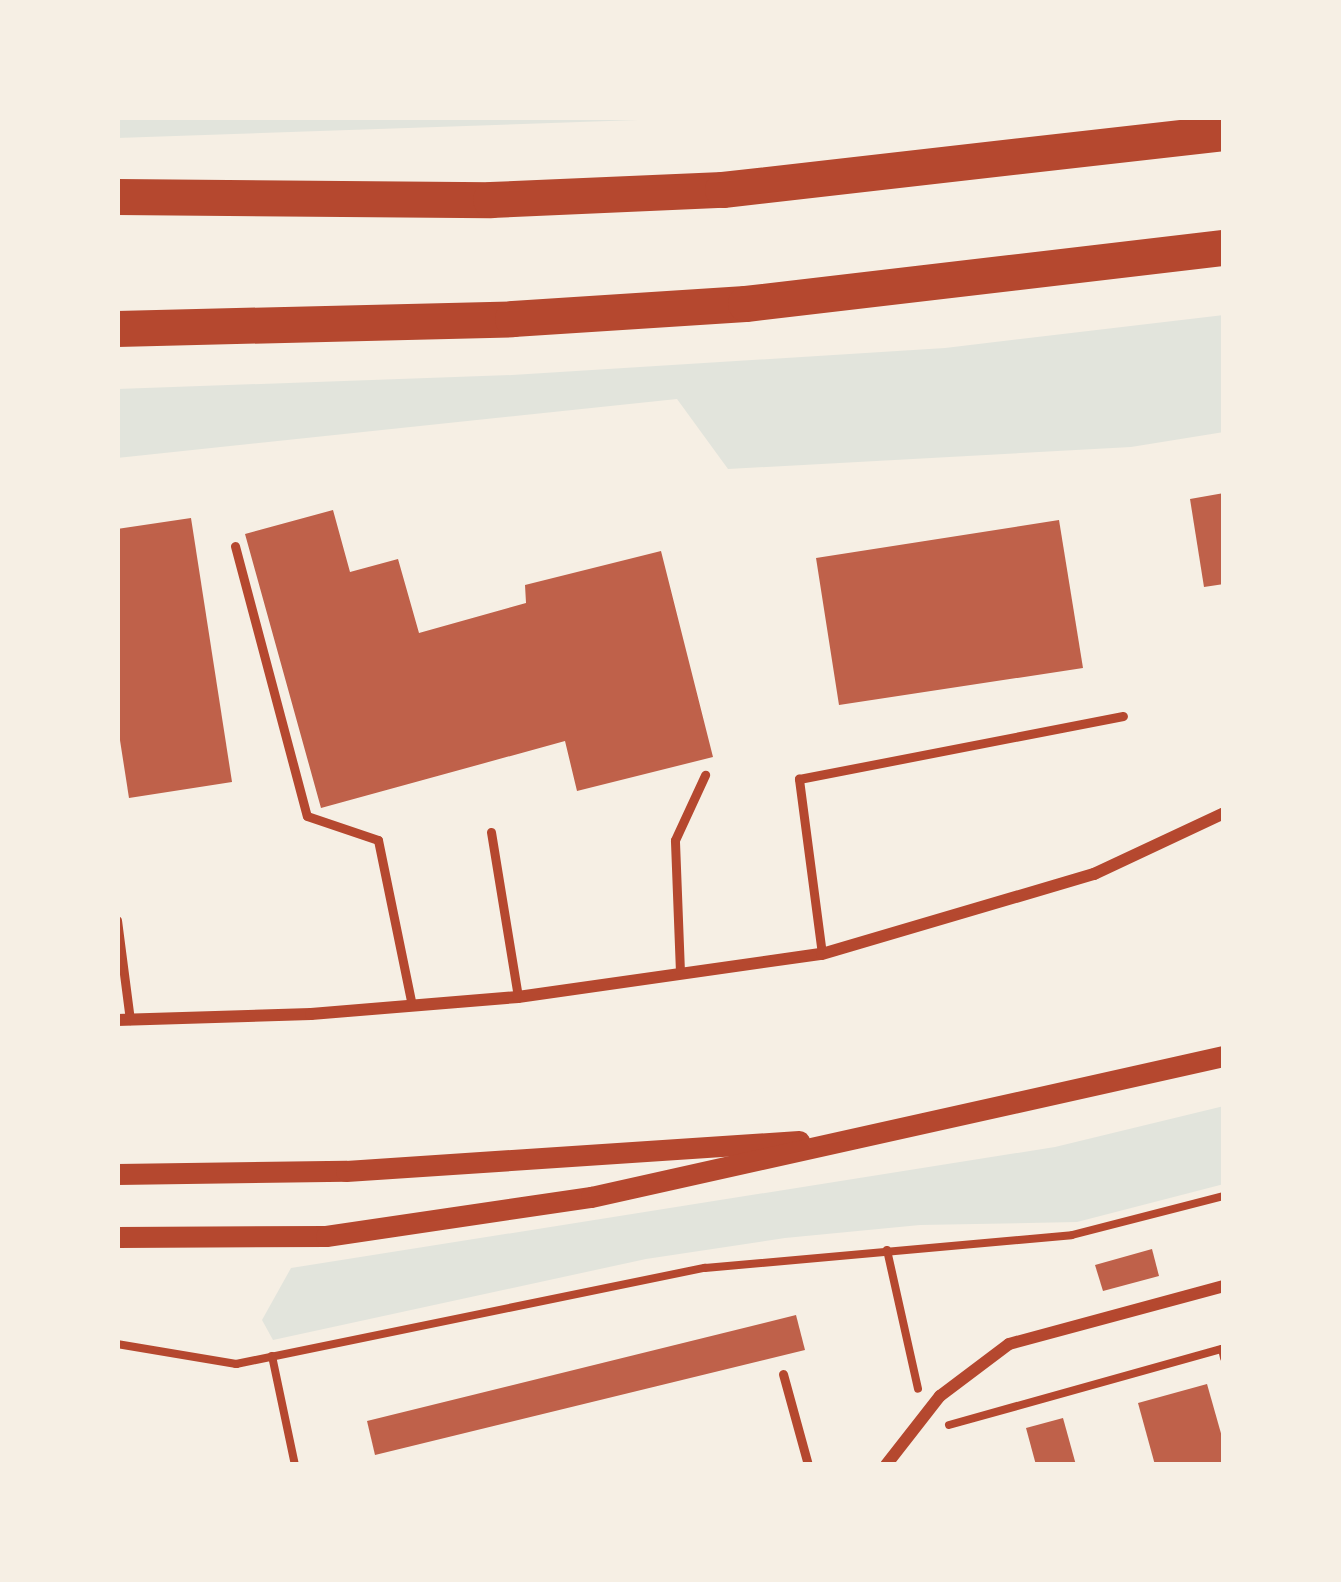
<!DOCTYPE html>
<style>
body{margin:0}
#map{position:relative;width:1341px;height:1582px;overflow:hidden;background:#f6efe4;font-family:"IBM Plex Serif",serif}
div>[style]{position:absolute}
[style*='--x']{left:calc(var(--x)*1px);top:calc(var(--y)*1px);width:calc(var(--w)*1px);rotate:calc(var(--a)*1deg)}
.green>*{inset:0;background:#e2e4dc}
.building>*{inset:0;background:#bf614a}
.path>*{height:8px;margin:-4px;padding:0 4px;transform-origin:4px;border-radius:4px;background:#b5482f}
.service>*{height:9px;margin:-4.5px;padding:0 4.5px;transform-origin:4.5px;border-radius:4.5px;background:#b5482f}
.minor>*{height:12px;margin:-6px;padding:0 6px;transform-origin:6px;border-radius:6px;background:#b5482f}
.tertiary>*{height:21px;margin:-10.5px;padding:0 10.5px;transform-origin:10.5px;border-radius:10.5px;background:#b5482f}
.motorway>*{height:36px;margin:-18px;padding:0 18px;transform-origin:18px;border-radius:18px;background:#b5482f}
span{translate:-50% -50%;white-space:nowrap;text-align:center;line-height:1.15;-webkit-text-stroke:9px #f6efe4;paint-order:stroke}
.frame{position:absolute;inset:0;border:120px solid #f6efe4;pointer-events:none}
</style>
<div id="map">
<div class="green">
<div style="clip-path:polygon(117px 117px,724px 117px,117px 138px)"></div>
<div style="clip-path:polygon(1224px 315px,1224px 432px,1131px 447px,728px 469px,677px 399px,117px 458px,117px 389px,512px 375px,945px 348px)"></div>
<div style="clip-path:polygon(1224px 1106px,1224px 1184px,1077px 1222px,920px 1225px,785px 1238px,646px 1259px,273px 1340px,262px 1320px,291px 1268px,1055px 1147px)"></div>
</div>
<div class="building">
<div style="clip-path:polygon(1224px 493px,1224px 584px,1204px 587px,1190px 499px)"></div>
<div style="clip-path:polygon(333px 510px,350px 572px,398px 559px,419px 633px,526px 603px,525px 585px,661px 551px,713px 757px,577px 791px,565px 741px,321px 808px,245px 534px)"></div>
<div style="clip-path:polygon(191px 518px,232px 782px,129px 798px,117px 721px,117px 529px)"></div>
<div style="clip-path:polygon(1059px 520px,1083px 668px,839px 705px,816px 558px)"></div>
<div style="clip-path:polygon(1152px 1249px,1159px 1276px,1103px 1291px,1095px 1265px)"></div>
<div style="clip-path:polygon(796px 1315px,805px 1350px,375px 1455px,367px 1421px)"></div>
<div style="clip-path:polygon(1207px 1384px,1224px 1444px,1224px 1465px,1155px 1465px,1138px 1403px)"></div>
<div style="clip-path:polygon(1063px 1418px,1076px 1465px,1036px 1465px,1026px 1428px)"></div>
</div>
<div class="path">
<div style="--x:887;--y:1250;--w:142;--a:77.4"></div>
<div style="--x:117;--y:1344;--w:121;--a:9.5"></div>
<div style="--x:236;--y:1364;--w:479;--a:-11.6"></div>
<div style="--x:705;--y:1268;--w:368;--a:-5.1"></div>
<div style="--x:1072;--y:1235;--w:157;--a:-14.4"></div>
<div style="--x:272;--y:1356;--w:111;--a:78.1"></div>
<div style="--x:949;--y:1425;--w:283;--a:-15.6"></div>
<div style="--x:1222;--y:1349;--w:9;--a:77"></div>
</div>
<div class="service">
<div style="--x:235;--y:546;--w:279;--a:75.1"></div>
<div style="--x:307;--y:816;--w:75;--a:18.7"></div>
<div style="--x:378;--y:840;--w:168;--a:78.4"></div>
<div style="--x:491;--y:832;--w:167;--a:80.7"></div>
<div style="--x:117;--y:920;--w:101;--a:82.6"></div>
<div style="--x:822;--y:954;--w:177;--a:-97.5"></div>
<div style="--x:799;--y:779;--w:330;--a:-11"></div>
<div style="--x:680;--y:972;--w:132;--a:-92.2"></div>
<div style="--x:675;--y:840;--w:72;--a:-65.2"></div>
<div style="--x:783;--y:1374;--w:94;--a:74.6"></div>
</div>
<div class="minor">
<div style="--x:117;--y:1020;--w:194;--a:-1.8"></div>
<div style="--x:311;--y:1014;--w:208;--a:-4.7"></div>
<div style="--x:518;--y:997;--w:307;--a:-8.1"></div>
<div style="--x:822;--y:954;--w:284;--a:-16.4"></div>
<div style="--x:1094;--y:874;--w:144;--a:-25.1"></div>
<div style="--x:886;--y:1465;--w:88;--a:-52"></div>
<div style="--x:940;--y:1396;--w:86;--a:-37"></div>
<div style="--x:1009;--y:1344;--w:223;--a:-15.1"></div>
</div>
<div class="tertiary">
<div style="--x:117;--y:1174;--w:229;--a:-0.8"></div>
<div style="--x:346;--y:1171;--w:454;--a:-3.8"></div>
<div style="--x:117;--y:1237;--w:209;--a:-0.3"></div>
<div style="--x:326;--y:1236;--w:268;--a:-8.4"></div>
<div style="--x:591;--y:1197;--w:649;--a:-12.56"></div>
</div>
<div class="motorway">
<div style="--x:117;--y:197;--w:374;--a:0.5"></div>
<div style="--x:491;--y:200;--w:232;--a:-2.5"></div>
<div style="--x:723;--y:190;--w:504;--a:-6.49"></div>
<div style="--x:117;--y:329;--w:396;--a:-1.4"></div>
<div style="--x:513;--y:319;--w:233;--a:-3.7"></div>
<div style="--x:746;--y:304;--w:481;--a:-6.7"></div>
</div>
<div class="frame"></div>
</div>
